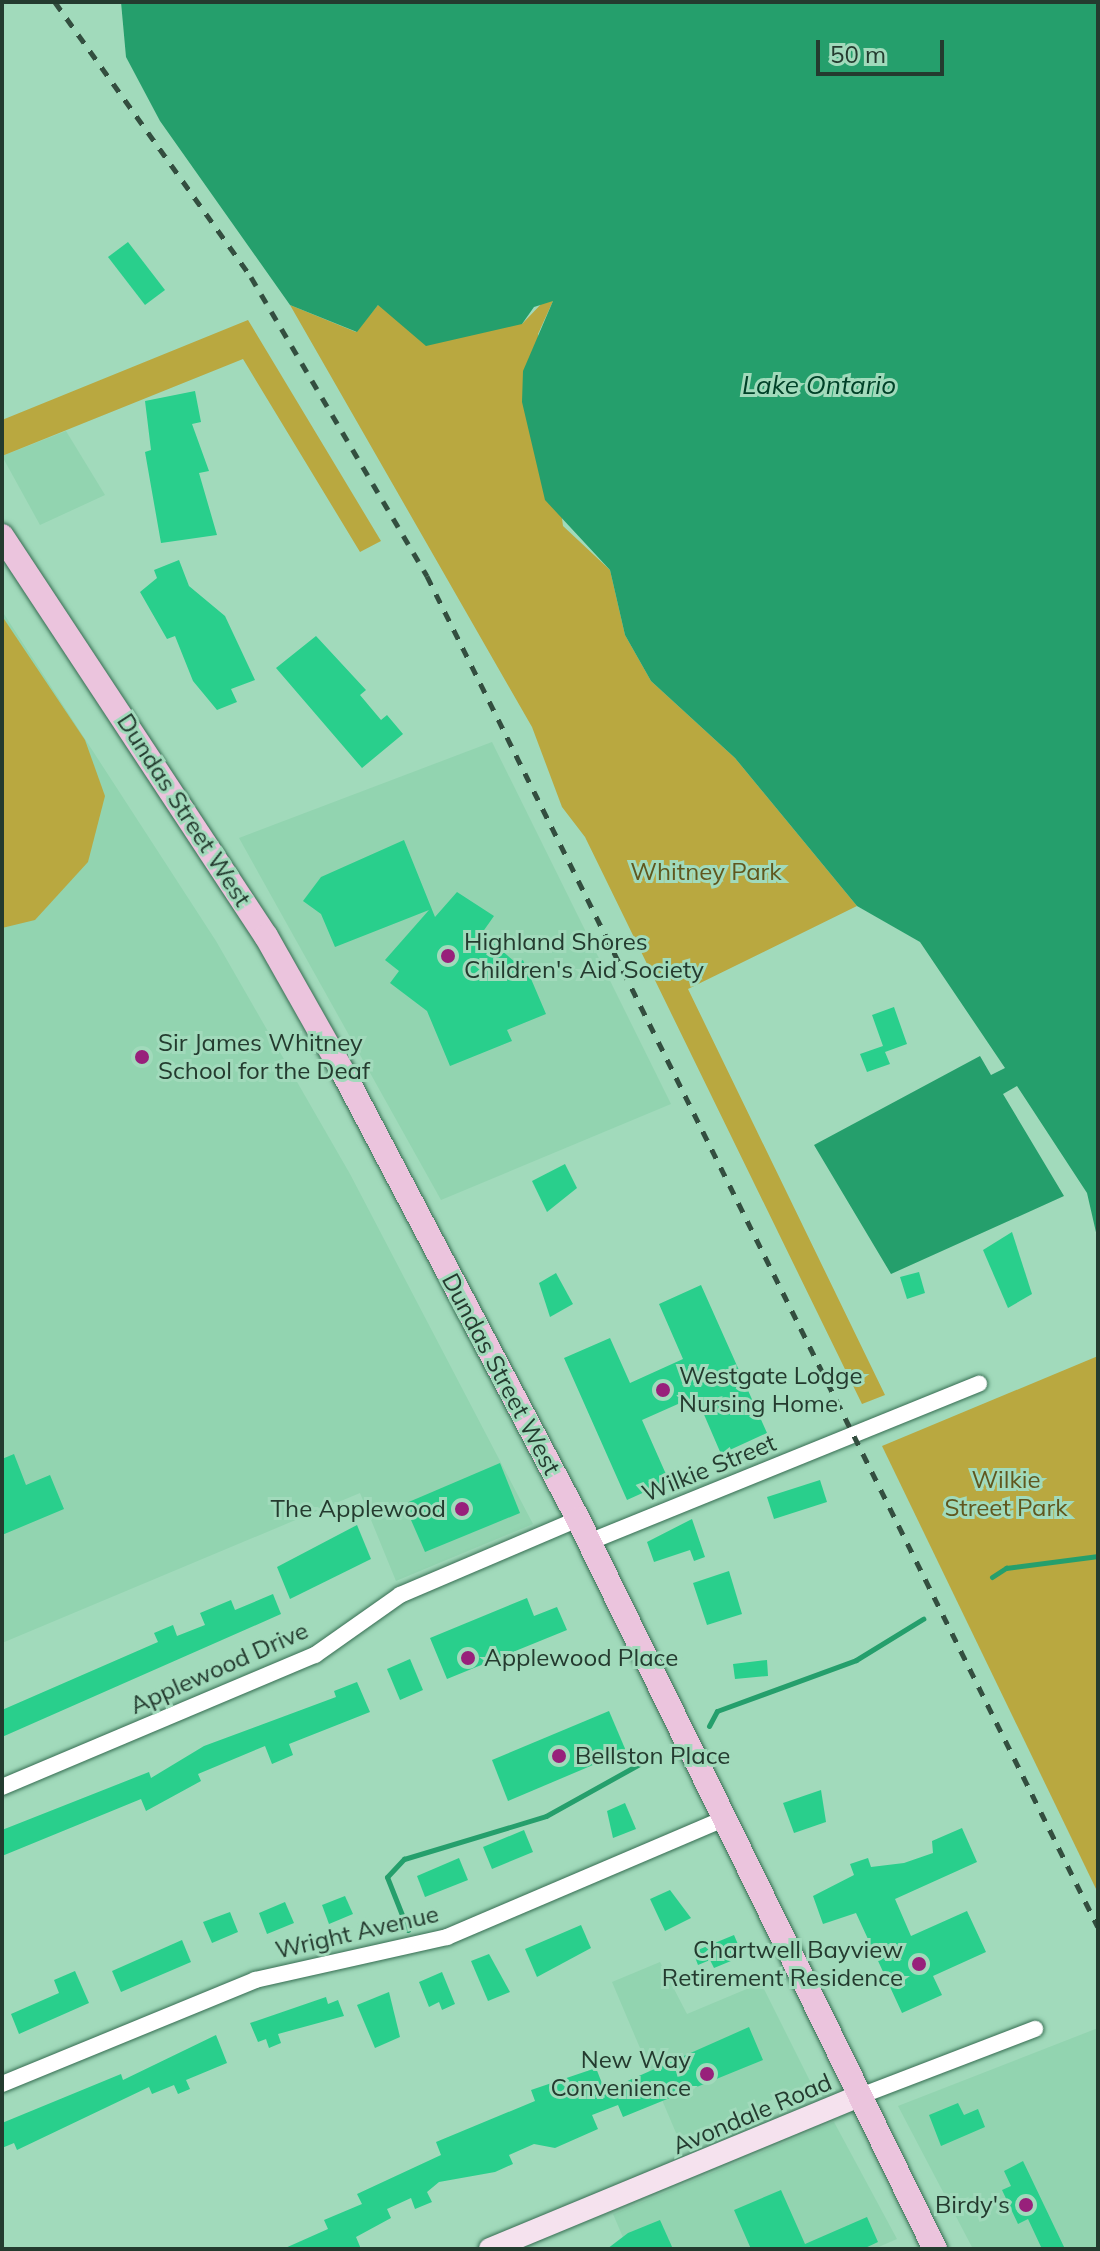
<!DOCTYPE html>
<style>
body{margin:0}
#map{position:relative;width:1100px;height:2251px;overflow:hidden;background:#a1dabb;font-family:Mulish,sans-serif}
div>[style]{position:absolute}
[style*='--x']{left:calc(var(--x)*1px);top:calc(var(--y)*1px);width:calc(var(--w)*1px);rotate:calc(var(--a)*1deg)}
.built>*{inset:0;background:#92d4b0}
.green>*{inset:0;background:#b9a840}
.water>*{inset:0;background:#259f6c}
.stream>*{height:5px;margin:-2.5px;padding:0 2.5px;transform-origin:2.5px;border-radius:2.5px;background:#259f6c}
.building>*{inset:0;background:#29cf8c}
.roads{filter:drop-shadow(0 0 2px #366d52) drop-shadow(0 0 2px #366d52)}
.street>*{height:16px;margin:-8px;padding:0 8px;transform-origin:8px;border-radius:8px;background:#fff}
.secondary>*{height:22px;margin:-11px;padding:0 11px;transform-origin:11px;border-radius:11px;background:#f5e2ee}
.primary>*{height:24px;margin:-12px;padding:0 12px;transform-origin:12px;border-radius:12px;background:#ebc4dd}
.rail>*{height:5px;margin-top:-2.5px;transform-origin:0;background:repeating-linear-gradient(90deg,#334e3f 0 10px,transparent 0 20px)}
.dots>*{width:22px;height:22px;translate:-50% -50%;box-sizing:border-box;border:4px solid #a1dabb;border-radius:50%}
span{translate:-50% -50%;white-space:nowrap;text-align:center;line-height:1.15;-webkit-text-stroke:6px #a1dabb;paint-order:stroke}
.street-label{font-size:24px;color:#243b2f}
.park-label{font-size:24px;color:#60571e}
.poi-label{font-size:24px;color:#243b2f}
.left{translate:0 -50%;text-align:left}
.right{translate:-100% -50%;text-align:right}
.water-label{font-size:26px;color:#004128;font-style:italic}
.frame{position:absolute;inset:0;border:4px solid #243b2f;pointer-events:none}
.scale{position:absolute;left:816px;top:40px;width:128px;height:36px;box-sizing:border-box;border:4px solid #243b2f;border-top:0;padding-left:10px;font-size:24px;line-height:28px;white-space:nowrap;color:#243b2f;-webkit-text-stroke:6px #a1dabb;paint-order:stroke}
</style>
<div id="map">
<div class="built">
<div style="clip-path:polygon(66px 431px,105px 495px,40px 525px,2px 456px)"></div>
<div style="clip-path:polygon(2px 611px,216px 941px,350px 1174px,533px 1524px,396px 1581px,360px 1493px,2px 1643px)"></div>
<div style="clip-path:polygon(492px 742px,671px 1104px,441px 1200px,239px 838px)"></div>
<div style="clip-path:polygon(660px 1962px,687px 2014px,761px 1983px,811px 2083px,679px 2140px,612px 1982px)"></div>
<div style="clip-path:polygon(1098px 2028px,1098px 2249px,973px 2249px,898px 2106px)"></div>
<div style="clip-path:polygon(834px 2122px,897px 2239px,874px 2249px,628px 2249px,613px 2214px)"></div>
</div>
<div class="green">
<div style="clip-path:polygon(545px 300px,553px 301px,538px 334px,563px 526px,610px 570px,625px 635px,651px 681px,735px 758px,857px 906px,688px 989px,885px 1395px,862px 1404px,585px 837px,562px 807px,532px 727px,290px 305px,356px 332px,378px 305px,522px 324px)"></div>
<div style="clip-path:polygon(248px 320px,381px 541px,360px 552px,243px 359px,2px 456px,2px 420px)"></div>
<div style="clip-path:polygon(2px 616px,85px 740px,105px 796px,88px 862px,35px 920px,2px 928px)"></div>
<div style="clip-path:polygon(1098px 1356px,1098px 1893px,882px 1446px)"></div>
</div>
<div class="water">
<div style="clip-path:polygon(121px 2px,1098px 2px,1098px 1241px,1087px 1193px,1017px 1086px,1003px 1094px,1064px 1196px,891px 1274px,814px 1145px,980px 1056px,991px 1075px,1005px 1068px,920px 942px,857px 906px,735px 758px,651px 681px,625px 635px,610px 570px,545px 500px,522px 402px,523px 371px,553px 301px,534px 307px,522px 324px,426px 346px,378px 305px,357px 332px,290px 305px,160px 121px,126px 57px)"></div>
</div>
<div class="stream">
<div style="--x:992;--y:1577;--w:17;--a:-33"></div>
<div style="--x:1006;--y:1568;--w:93;--a:-7.4"></div>
<div style="--x:709;--y:1726;--w:17;--a:-62"></div>
<div style="--x:717;--y:1711;--w:148;--a:-20.1"></div>
<div style="--x:856;--y:1660;--w:79;--a:-31.5"></div>
<div style="--x:408;--y:1930;--w:57;--a:-111.6"></div>
<div style="--x:387;--y:1877;--w:25;--a:-47"></div>
<div style="--x:404;--y:1859;--w:148;--a:-16.8"></div>
<div style="--x:546;--y:1816;--w:124;--a:-29.1"></div>
</div>
<div class="building">
<div style="clip-path:polygon(128px 242px,165px 290px,145px 305px,108px 257px)"></div>
<div style="clip-path:polygon(195px 391px,201px 422px,192px 424px,209px 471px,199px 473px,217px 535px,161px 543px,145px 452px,151px 450px,145px 401px)"></div>
<div style="clip-path:polygon(179px 560px,189px 586px,225px 616px,255px 680px,231px 689px,237px 702px,217px 710px,193px 681px,175px 636px,167px 639px,140px 592px,157px 578px,154px 570px)"></div>
<div style="clip-path:polygon(316px 636px,366px 690px,360px 695px,381px 720px,387px 715px,403px 734px,362px 768px,276px 668px)"></div>
<div style="clip-path:polygon(404px 840px,435px 917px,457px 892px,494px 916px,482px 933px,516px 963px,523px 960px,546px 1014px,507px 1030px,512px 1041px,450px 1066px,427px 1011px,390px 983px,399px 971px,385px 960px,429px 910px,335px 947px,321px 914px,303px 901px,321px 877px)"></div>
<div style="clip-path:polygon(894px 1007px,907px 1044px,885px 1052px,890px 1064px,867px 1072px,860px 1054px,883px 1046px,872px 1015px)"></div>
<div style="clip-path:polygon(565px 1164px,577px 1188px,547px 1212px,532px 1181px)"></div>
<div style="clip-path:polygon(1012px 1232px,1032px 1294px,1008px 1308px,983px 1250px)"></div>
<div style="clip-path:polygon(919px 1272px,925px 1293px,907px 1299px,900px 1277px)"></div>
<div style="clip-path:polygon(556px 1273px,573px 1304px,550px 1317px,539px 1283px)"></div>
<div style="clip-path:polygon(701px 1285px,767px 1433px,721px 1454px,696px 1396px,642px 1420px,669px 1481px,627px 1500px,564px 1358px,610px 1338px,630px 1383px,683px 1359px,659px 1304px)"></div>
<div style="clip-path:polygon(14px 1454px,26px 1485px,50px 1475px,64px 1509px,2px 1535px,2px 1459px)"></div>
<div style="clip-path:polygon(500px 1463px,520px 1513px,425px 1552px,404px 1504px)"></div>
<div style="clip-path:polygon(820px 1480px,827px 1502px,774px 1519px,767px 1497px)"></div>
<div style="clip-path:polygon(692px 1519px,705px 1557px,694px 1561px,690px 1550px,654px 1562px,647px 1542px)"></div>
<div style="clip-path:polygon(357px 1525px,371px 1559px,290px 1599px,277px 1567px)"></div>
<div style="clip-path:polygon(729px 1571px,742px 1614px,707px 1625px,693px 1583px)"></div>
<div style="clip-path:polygon(273px 1594px,281px 1614px,2px 1737px,2px 1710px,158px 1642px,154px 1633px,173px 1625px,177px 1636px,205px 1625px,200px 1613px,231px 1600px,235px 1610px)"></div>
<div style="clip-path:polygon(527px 1598px,534px 1616px,557px 1607px,567px 1630px,447px 1679px,430px 1638px)"></div>
<div style="clip-path:polygon(410px 1659px,423px 1690px,400px 1700px,387px 1669px)"></div>
<div style="clip-path:polygon(767px 1660px,768px 1676px,735px 1679px,733px 1664px)"></div>
<div style="clip-path:polygon(357px 1682px,370px 1712px,289px 1744px,293px 1755px,272px 1764px,265px 1746px,198px 1774px,201px 1781px,146px 1811px,141px 1799px,2px 1856px,2px 1830px,149px 1772px,151px 1778px,204px 1746px,336px 1697px,334px 1691px)"></div>
<div style="clip-path:polygon(609px 1711px,626px 1751px,508px 1801px,492px 1760px)"></div>
<div style="clip-path:polygon(821px 1790px,826px 1822px,794px 1833px,783px 1803px)"></div>
<div style="clip-path:polygon(625px 1803px,636px 1829px,613px 1838px,607px 1811px)"></div>
<div style="clip-path:polygon(962px 1828px,977px 1862px,895px 1899px,911px 1936px,967px 1911px,986px 1952px,933px 1976px,942px 1995px,902px 2013px,856px 1913px,823px 1924px,813px 1896px,854px 1875px,850px 1864px,868px 1858px,871px 1867px,904px 1863px,933px 1853px,932px 1841px)"></div>
<div style="clip-path:polygon(524px 1830px,533px 1852px,492px 1869px,483px 1847px)"></div>
<div style="clip-path:polygon(459px 1858px,468px 1880px,425px 1897px,417px 1876px)"></div>
<div style="clip-path:polygon(670px 1890px,691px 1918px,665px 1931px,650px 1899px)"></div>
<div style="clip-path:polygon(345px 1896px,353px 1914px,329px 1924px,322px 1905px)"></div>
<div style="clip-path:polygon(285px 1902px,294px 1923px,267px 1934px,259px 1913px)"></div>
<div style="clip-path:polygon(230px 1912px,238px 1932px,212px 1943px,203px 1922px)"></div>
<div style="clip-path:polygon(581px 1925px,591px 1948px,537px 1977px,525px 1949px)"></div>
<div style="clip-path:polygon(734px 1935px,743px 1956px,714px 1968px,710px 1960px,698px 1965px,693px 1952px)"></div>
<div style="clip-path:polygon(182px 1940px,191px 1962px,121px 1992px,112px 1971px)"></div>
<div style="clip-path:polygon(489px 1954px,510px 1992px,488px 2001px,471px 1961px)"></div>
<div style="clip-path:polygon(75px 1971px,89px 2003px,19px 2034px,11px 2014px,59px 1993px,54px 1980px)"></div>
<div style="clip-path:polygon(442px 1972px,455px 2004px,442px 2010px,439px 2002px,429px 2007px,419px 1982px)"></div>
<div style="clip-path:polygon(389px 1992px,400px 2037px,375px 2048px,357px 2005px)"></div>
<div style="clip-path:polygon(326px 1997px,328px 2004px,338px 2000px,344px 2016px,278px 2034px,281px 2043px,269px 2048px,266px 2039px,258px 2042px,250px 2023px)"></div>
<div style="clip-path:polygon(749px 2027px,763px 2060px,623px 2117px,618px 2105px,592px 2115px,598px 2129px,555px 2148px,534px 2144px,509px 2155px,513px 2164px,495px 2172px,439px 2182px,427px 2192px,432px 2202px,415px 2209px,411px 2198px,387px 2209px,391px 2218px,356px 2237px,361px 2249px,283px 2249px,328px 2229px,324px 2220px,362px 2204px,357px 2194px,441px 2155px,436px 2142px,535px 2101px,531px 2090px,596px 2068px,605px 2091px)"></div>
<div style="clip-path:polygon(216px 2035px,227px 2063px,186px 2080px,190px 2089px,178px 2094px,174px 2085px,152px 2094px,149px 2087px,17px 2150px,14px 2143px,2px 2148px,2px 2123px,121px 2074px,123px 2080px)"></div>
<div style="clip-path:polygon(958px 2103px,964px 2115px,978px 2109px,985px 2127px,941px 2146px,929px 2115px)"></div>
<div style="clip-path:polygon(1023px 2161px,1065px 2249px,1042px 2249px,1028px 2219px,1018px 2224px,1002px 2190px,1011px 2186px,1004px 2171px)"></div>
<div style="clip-path:polygon(781px 2190px,805px 2244px,867px 2217px,878px 2242px,863px 2249px,751px 2249px,734px 2210px)"></div>
<div style="clip-path:polygon(660px 2220px,673px 2249px,607px 2249px,628px 2233px)"></div>
</div>
<div class="roads">
<div class="street">
<div style="--x:589;--y:1542;--w:421;--a:-22.1"></div>
<div style="--x:2;--y:1787;--w:340;--a:-22.9"></div>
<div style="--x:315;--y:1655;--w:104;--a:-35.2"></div>
<div style="--x:400;--y:1595;--w:194;--a:-23.1"></div>
<div style="--x:2;--y:2084;--w:274;--a:-22.3"></div>
<div style="--x:255;--y:1980;--w:197;--a:-12.6"></div>
<div style="--x:447;--y:1937;--w:298;--a:-23.1"></div>
<div style="--x:855;--y:2098;--w:193;--a:-21"></div>
</div>
<div class="secondary">
<div style="--x:490;--y:2249;--w:395;--a:-22.5"></div>
</div>
<div class="primary">
<div style="--x:2;--y:536;--w:479;--a:56.6"></div>
<div style="--x:266;--y:936;--w:159;--a:60.5"></div>
<div style="--x:344;--y:1074;--w:503;--a:62.26"></div>
<div style="--x:578;--y:1519;--w:813;--a:63.94"></div>
</div>
</div>
<div class="rail">
<div style="--x:55;--y:2;--w:338;--a:54.5"></div>
<div style="--x:251;--y:277;--w:347;--a:59.5"></div>
<div style="--x:427;--y:576;--w:1508;--a:63.59"></div>
</div>
<div class="dots">
<div style="left:448px;top:956px;background:#98207b"></div>
<div style="left:142px;top:1057px;background:#98207b"></div>
<div style="left:663px;top:1390px;background:#98207b"></div>
<div style="left:462px;top:1509px;background:#98207b"></div>
<div style="left:468px;top:1658px;background:#98207b"></div>
<div style="left:559px;top:1756px;background:#98207b"></div>
<div style="left:919px;top:1964px;background:#98207b"></div>
<div style="left:707px;top:2074px;background:#98207b"></div>
<div style="left:1026px;top:2205px;background:#98207b"></div>
</div>
<div class="street-label">
<span style="left:184px;top:810px;rotate:57deg">Dundas Street West</span>
<span style="left:501px;top:1374px;rotate:62deg">Dundas Street West</span>
<span style="left:709px;top:1468px;rotate:-22deg">Wilkie Street</span>
<span style="left:219px;top:1668px;rotate:-24deg">Applewood Drive</span>
<span style="left:357px;top:1932px;rotate:-13deg">Wright Avenue</span>
<span style="left:752px;top:2114px;rotate:-23deg">Avondale Road</span>
</div>
<div class="park-label">
<span style="left:706px;top:872px">Whitney Park</span>
<span style="left:1006px;top:1494px">Wilkie<br>Street Park</span>
</div>
<div class="poi-label">
<span class="left" style="left:464px;top:956px">Highland Shores<br>Children's Aid Society</span>
<span class="left" style="left:158px;top:1057px">Sir James Whitney<br>School for the Deaf</span>
<span class="left" style="left:679px;top:1390px">Westgate Lodge<br>Nursing Home</span>
<span class="right" style="left:446px;top:1509px">The Applewood</span>
<span class="left" style="left:484px;top:1658px">Applewood Place</span>
<span class="left" style="left:575px;top:1756px">Bellston Place</span>
<span class="right" style="left:903px;top:1964px">Chartwell Bayview<br>Retirement Residence</span>
<span class="right" style="left:691px;top:2074px">New Way<br>Convenience</span>
<span class="right" style="left:1010px;top:2205px">Birdy's</span>
</div>
<div class="water-label">
<span style="left:819px;top:385px">Lake Ontario</span>
</div>
<div class="frame"></div>
<div class="scale">50 m</div>
</div>
